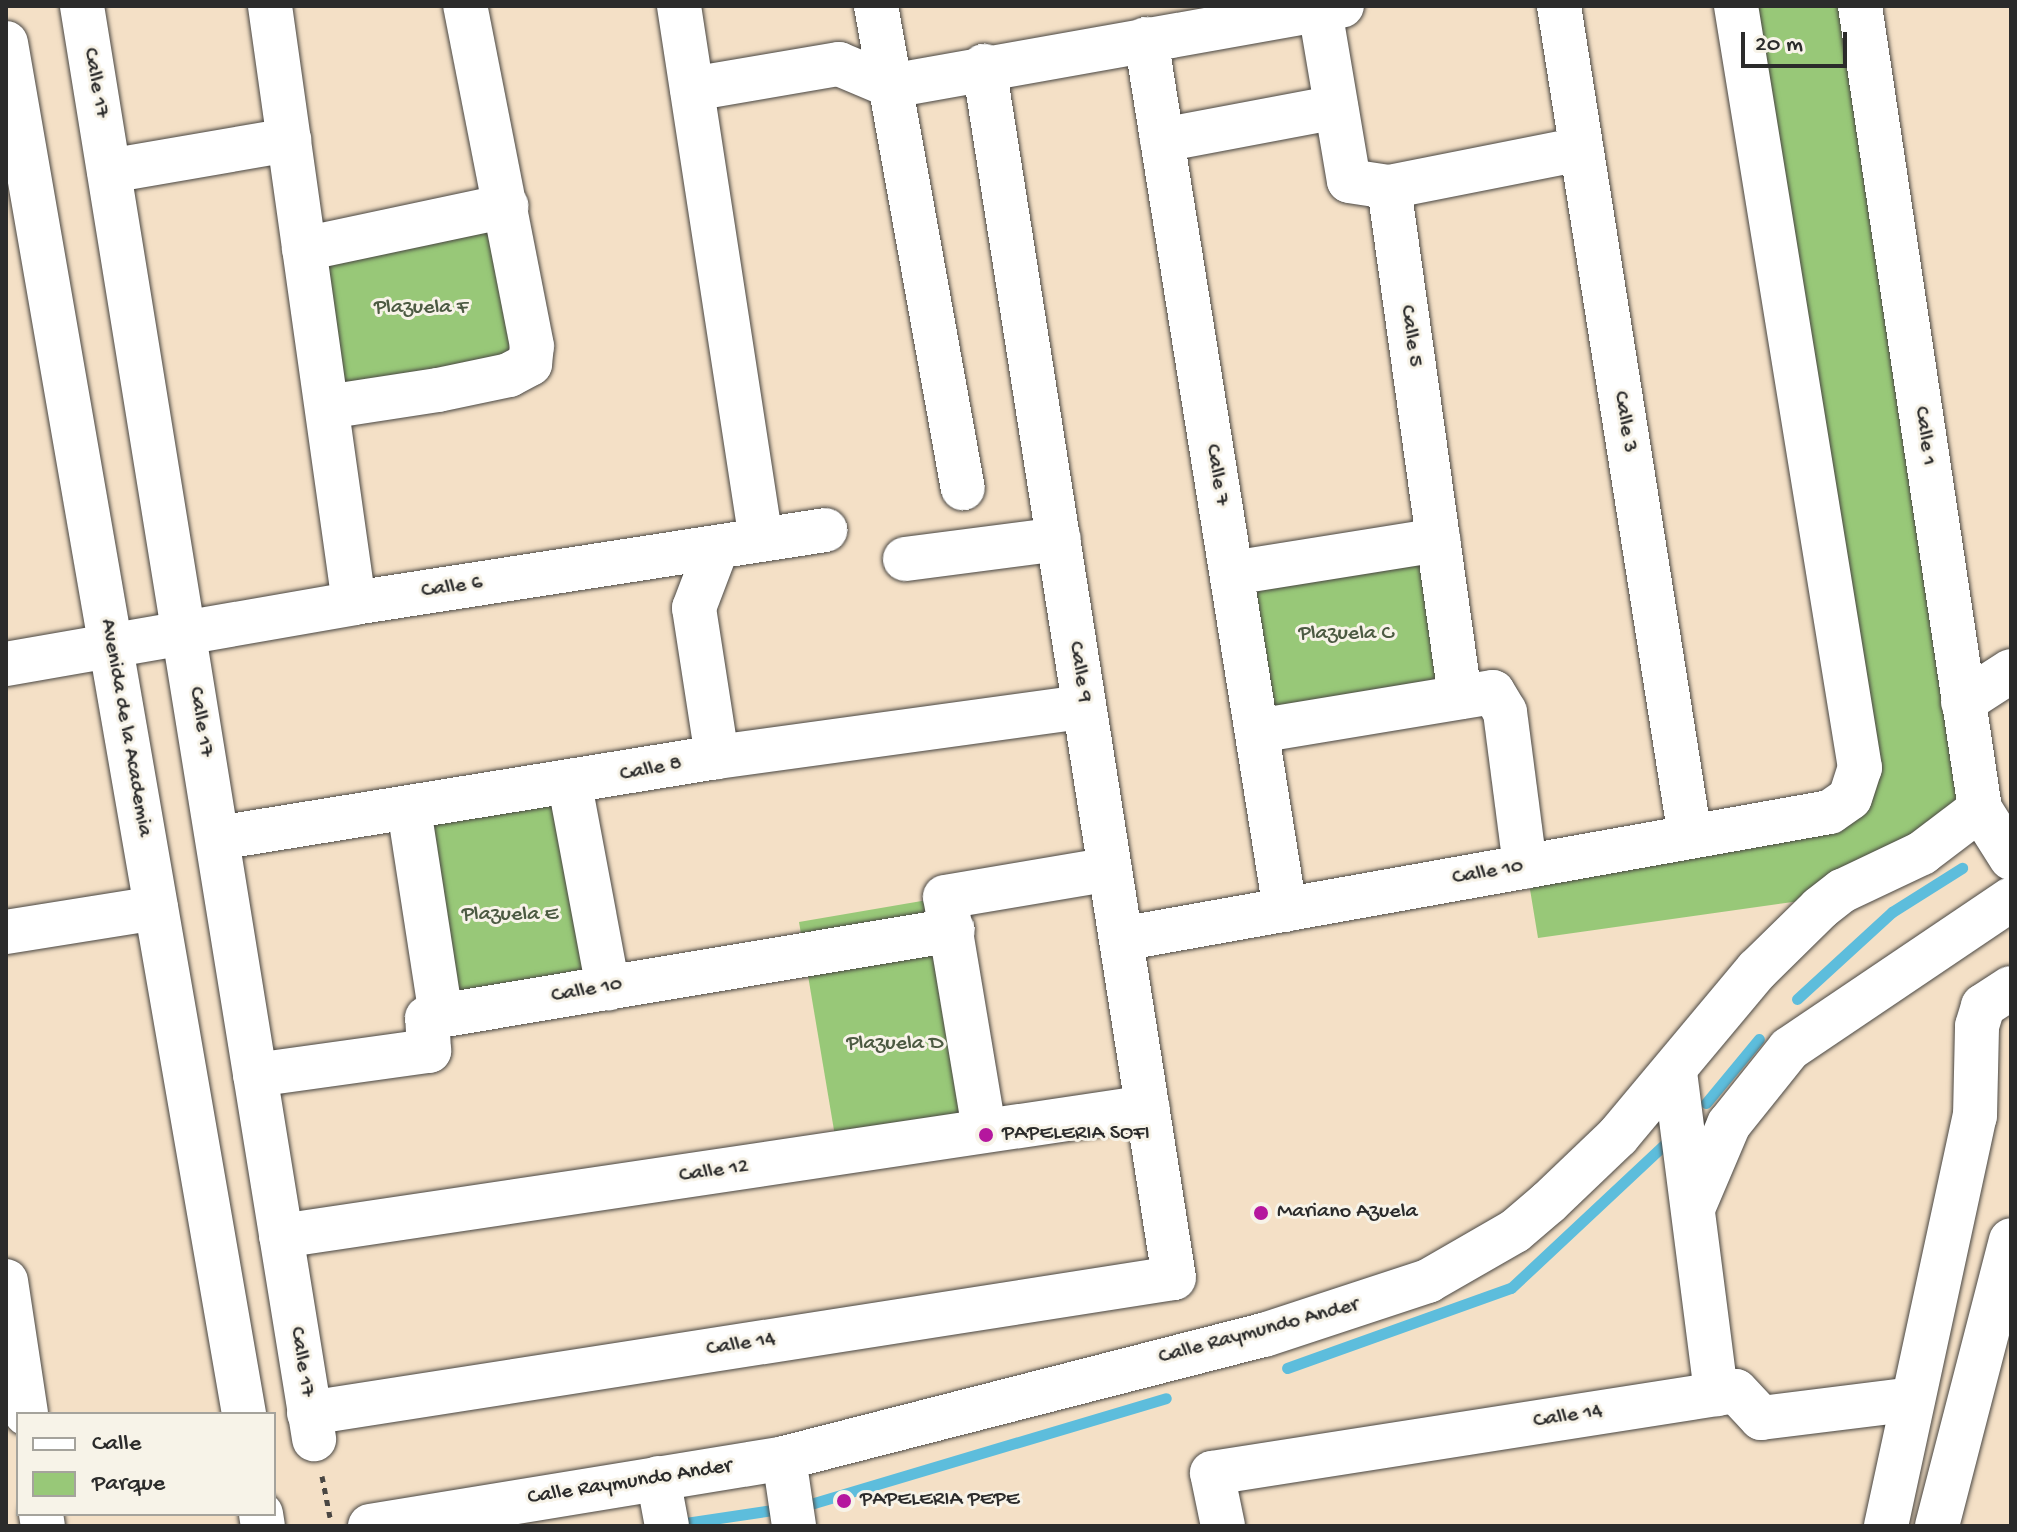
<!DOCTYPE html>
<style>
body{margin:0}
#map{position:relative;width:2017px;height:1532px;overflow:hidden;background:#f4e0c6;font-family:"Gochi Hand",sans-serif}
div>[style]{position:absolute}
[style*='--x']{left:calc(var(--x)*1px);top:calc(var(--y)*1px);width:calc(var(--w)*1px);rotate:calc(var(--a)*1deg)}
.green>*{inset:0;background:#98c878}
.stream>*{height:11px;margin:-5.5px;padding:0 5.5px;transform-origin:5.5px;border-radius:5.5px;background:#5dbddc}
.path>*{height:5px;margin-top:-2.5px;transform-origin:0;background:repeating-linear-gradient(90deg,#494642 0 6px,transparent 0 12px)}
.roads{filter:drop-shadow(0 0 2px #494642) drop-shadow(0 0 2px #494642)}
.minor>*{height:44px;margin:-22px;padding:0 22px;transform-origin:22px;border-radius:22px;background:#fff}
.dots>*{width:22px;height:22px;translate:-50% -50%;box-sizing:border-box;border:4px solid #f7f3e8;border-radius:50%}
span{translate:-50% -50%;white-space:nowrap;text-align:center;line-height:1.15;-webkit-text-stroke:6px #f7f3e8;paint-order:stroke}
.street-label{font-size:22px;color:#2b2b2b}
.park-label{font-size:22px;color:#4c5a42}
.poi-label{font-size:22px;color:#2b2b2b}
.left{translate:0 -50%;text-align:left}
.frame{position:absolute;inset:0;border:8px solid #2b2b2b;pointer-events:none}
.legend{position:absolute;left:16px;top:1412px;width:260px;height:104px;box-sizing:border-box;background:#f7f3e8;border:2px solid #a5a39c;margin:0;padding:10px 14px;list-style:none;font-size:24px;color:#2b2b2b}
.legend li{display:flex;align-items:center;gap:16px;height:40px}
.legend b{width:40px;border:2px solid #a5a39c}
.scale{position:absolute;left:1741px;top:32px;width:106px;height:36px;box-sizing:border-box;border:4px solid #2b2b2b;border-top:0;padding-left:10px;font-size:24px;line-height:28px;white-space:nowrap;color:#2b2b2b;-webkit-text-stroke:6px #f7f3e8;paint-order:stroke}
</style>
<div id="map">
<div class="green">
<div style="clip-path:polygon(1741px 6px,1856px 6px,1973px 807px,1800px 901px,1538px 938px,1527px 871px,1691px 843px,1864px 779px)"></div>
<div style="clip-path:polygon(506px 206px,530px 364px,327px 407px,304px 249px)"></div>
<div style="clip-path:polygon(1438px 540px,1460px 697px,1257px 731px,1232px 573px)"></div>
<div style="clip-path:polygon(570px 785px,608px 988px,441px 1016px,409px 809px)"></div>
<div style="clip-path:polygon(945px 897px,984px 1129px,838px 1154px,799px 922px)"></div>
</div>
<div class="stream">
<div style="--x:1797;--y:999;--w:129;--a:-42.5"></div>
<div style="--x:1892;--y:912;--w:83;--a:-32.2"></div>
<div style="--x:1706;--y:1103;--w:83;--a:-50.4"></div>
<div style="--x:1287;--y:1368;--w:238;--a:-19.7"></div>
<div style="--x:1511;--y:1288;--w:214;--a:-43.1"></div>
<div style="--x:814;--y:1503;--w:367;--a:-16.6"></div>
<div style="--x:679;--y:1524;--w:101;--a:-8.5"></div>
</div>
<div class="path">
<div style="--x:322;--y:1476;--w:42;--a:79"></div>
</div>
<div class="roads">
<div class="minor">
<div style="--x:82;--y:6;--w:1452;--a:80.8"></div>
<div style="--x:270;--y:6;--w:603;--a:81.99"></div>
<div style="--x:679;--y:6;--w:540;--a:81.27"></div>
<div style="--x:876;--y:6;--w:490;--a:79.8"></div>
<div style="--x:1559;--y:6;--w:841;--a:81.04"></div>
<div style="--x:1860;--y:6;--w:812;--a:81.5"></div>
<div style="--x:1980;--y:809;--w:58;--a:57.7"></div>
<div style="--x:1320;--y:10;--w:173;--a:80.4"></div>
<div style="--x:1349;--y:181;--w:40;--a:8.5"></div>
<div style="--x:1389;--y:187;--w:515;--a:82.07"></div>
<div style="--x:1146;--y:39;--w:882;--a:80.93"></div>
<div style="--x:6;--y:43;--w:1392;--a:80.15"></div>
<div style="--x:692;--y:89;--w:149;--a:-9.7"></div>
<div style="--x:839;--y:64;--w:56;--a:22.9"></div>
<div style="--x:891;--y:86;--w:458;--a:-10.1"></div>
<div style="--x:1162;--y:140;--w:177;--a:-10.7"></div>
<div style="--x:109;--y:171;--w:183;--a:-9.8"></div>
<div style="--x:1389;--y:187;--w:196;--a:-11.2"></div>
<div style="--x:304;--y:249;--w:207;--a:-12"></div>
<div style="--x:327;--y:407;--w:112;--a:-8.7"></div>
<div style="--x:438;--y:390;--w:73;--a:-11.9"></div>
<div style="--x:509;--y:375;--w:24;--a:-28"></div>
<div style="--x:530;--y:364;--w:18;--a:-84"></div>
<div style="--x:532;--y:346;--w:347;--a:-101.1"></div>
<div style="--x:716;--y:550;--w:62;--a:110.8"></div>
<div style="--x:694;--y:608;--w:151;--a:81.2"></div>
<div style="--x:905;--y:559;--w:155;--a:-7.4"></div>
<div style="--x:1232;--y:573;--w:209;--a:-9.1"></div>
<div style="--x:6;--y:664;--w:353;--a:-9.9"></div>
<div style="--x:354;--y:603;--w:477;--a:-8.8"></div>
<div style="--x:1963;--y:702;--w:57;--a:-32.9"></div>
<div style="--x:1257;--y:731;--w:239;--a:-9.4"></div>
<div style="--x:1493;--y:692;--w:23;--a:59"></div>
<div style="--x:1505;--y:712;--w:156;--a:82.6"></div>
<div style="--x:570;--y:785;--w:207;--a:79.4"></div>
<div style="--x:409;--y:809;--w:209;--a:81.2"></div>
<div style="--x:218;--y:838;--w:506;--a:-9.22"></div>
<div style="--x:717;--y:757;--w:370;--a:-7.8"></div>
<div style="--x:6;--y:932;--w:152;--a:-9.1"></div>
<div style="--x:1121;--y:939;--w:720;--a:-10.16"></div>
<div style="--x:1830;--y:812;--w:24;--a:-35"></div>
<div style="--x:1850;--y:798;--w:32;--a:-72"></div>
<div style="--x:1860;--y:768;--w:772;--a:-99.24"></div>
<div style="--x:1675;--y:1072;--w:325;--a:82.7"></div>
<div style="--x:255;--y:1075;--w:176;--a:-7.9"></div>
<div style="--x:429;--y:1051;--w:33;--a:-93"></div>
<div style="--x:427;--y:1018;--w:533;--a:-9.5"></div>
<div style="--x:984;--y:1129;--w:235;--a:-99.5"></div>
<div style="--x:945;--y:897;--w:167;--a:-9.6"></div>
<div style="--x:1695;--y:1204;--w:87;--a:-67"></div>
<div style="--x:1729;--y:1124;--w:96;--a:-51.3"></div>
<div style="--x:1789;--y:1049;--w:268;--a:-34"></div>
<div style="--x:281;--y:1236;--w:876;--a:-8.47"></div>
<div style="--x:6;--y:1281;--w:134;--a:81.4"></div>
<div style="--x:309;--y:1413;--w:875;--a:-8.87"></div>
<div style="--x:1174;--y:1278;--w:1227;--a:-98.91"></div>
<div style="--x:784;--y:1458;--w:69;--a:81.6"></div>
<div style="--x:658;--y:1478;--w:49;--a:79.4"></div>
<div style="--x:41;--y:1514;--w:12;--a:81"></div>
<div style="--x:261;--y:1514;--w:12;--a:81"></div>
<div style="--x:370;--y:1526;--w:420;--a:-9.3"></div>
<div style="--x:784;--y:1458;--w:496;--a:-14.4"></div>
<div style="--x:1264;--y:1335;--w:173;--a:-18.2"></div>
<div style="--x:1428;--y:1281;--w:100;--a:-29.9"></div>
<div style="--x:1515;--y:1231;--w:45;--a:-40.5"></div>
<div style="--x:1549;--y:1202;--w:95;--a:-43.7"></div>
<div style="--x:1618;--y:1136;--w:217;--a:-50.1"></div>
<div style="--x:1757;--y:970;--w:88;--a:-44.5"></div>
<div style="--x:1820;--y:908;--w:28;--a:-38"></div>
<div style="--x:1842;--y:891;--w:89;--a:-25.4"></div>
<div style="--x:1922;--y:853;--w:73;--a:-37.2"></div>
<div style="--x:1223;--y:1526;--w:54;--a:-101.7"></div>
<div style="--x:1212;--y:1473;--w:530;--a:-8.89"></div>
<div style="--x:1736;--y:1391;--w:37;--a:47"></div>
<div style="--x:1761;--y:1418;--w:153;--a:-7.1"></div>
<div style="--x:1886;--y:1526;--w:420;--a:-77.8"></div>
<div style="--x:1975;--y:1116;--w:90;--a:-88.7"></div>
<div style="--x:1977;--y:1026;--w:21;--a:-73"></div>
<div style="--x:1983;--y:1006;--w:33;--a:-33"></div>
<div style="--x:1937;--y:1526;--w:295;--a:-75.5"></div>
</div>
</div>
<div class="dots">
<div style="left:986px;top:1135px;background:#b5179e"></div>
<div style="left:1261px;top:1213px;background:#b5179e"></div>
<div style="left:844px;top:1501px;background:#b5179e"></div>
</div>
<div class="street-label">
<span style="left:95px;top:83px;rotate:80deg">Calle 17</span>
<span style="left:1410px;top:336px;rotate:82deg">Calle 5</span>
<span style="left:1624px;top:422px;rotate:81deg">Calle 3</span>
<span style="left:1924px;top:436px;rotate:82deg">Calle 1</span>
<span style="left:1216px;top:475px;rotate:81deg">Calle 7</span>
<span style="left:452px;top:588px;rotate:-8deg">Calle 6</span>
<span style="left:1079px;top:672px;rotate:81deg">Calle 9</span>
<span style="left:200px;top:722px;rotate:81deg">Calle 17</span>
<span style="left:125px;top:728px;rotate:80deg">Avenida de la Academia</span>
<span style="left:651px;top:770px;rotate:-11deg">Calle 8</span>
<span style="left:1488px;top:873px;rotate:-10deg">Calle 10</span>
<span style="left:587px;top:991px;rotate:-10deg">Calle 10</span>
<span style="left:714px;top:1172px;rotate:-8deg">Calle 12</span>
<span style="left:1259px;top:1332px;rotate:-15deg">Calle Raymundo Ander</span>
<span style="left:741px;top:1345px;rotate:-9deg">Calle 14</span>
<span style="left:301px;top:1362px;rotate:81deg">Calle 17</span>
<span style="left:1568px;top:1417px;rotate:-9deg">Calle 14</span>
<span style="left:630px;top:1483px;rotate:-9deg">Calle Raymundo Ander</span>
</div>
<div class="park-label">
<span style="left:421px;top:309px">Plazuela F</span>
<span style="left:1346px;top:635px">Plazuela C</span>
<span style="left:510px;top:916px">Plazuela E</span>
<span style="left:895px;top:1045px">Plazuela D</span>
</div>
<div class="poi-label">
<span class="left" style="left:1002px;top:1135px">PAPELERIA SOFI</span>
<span class="left" style="left:1277px;top:1213px">Mariano Azuela</span>
<span class="left" style="left:860px;top:1501px">PAPELERIA PEPE</span>
</div>
<div class="frame"></div>
<ul class="legend">
<li><b style="height:10px;background:#fff"></b>Calle</li>
<li><b style="height:22px;background:#98c878"></b>Parque</li>
</ul>
<div class="scale">20 m</div>
</div>
